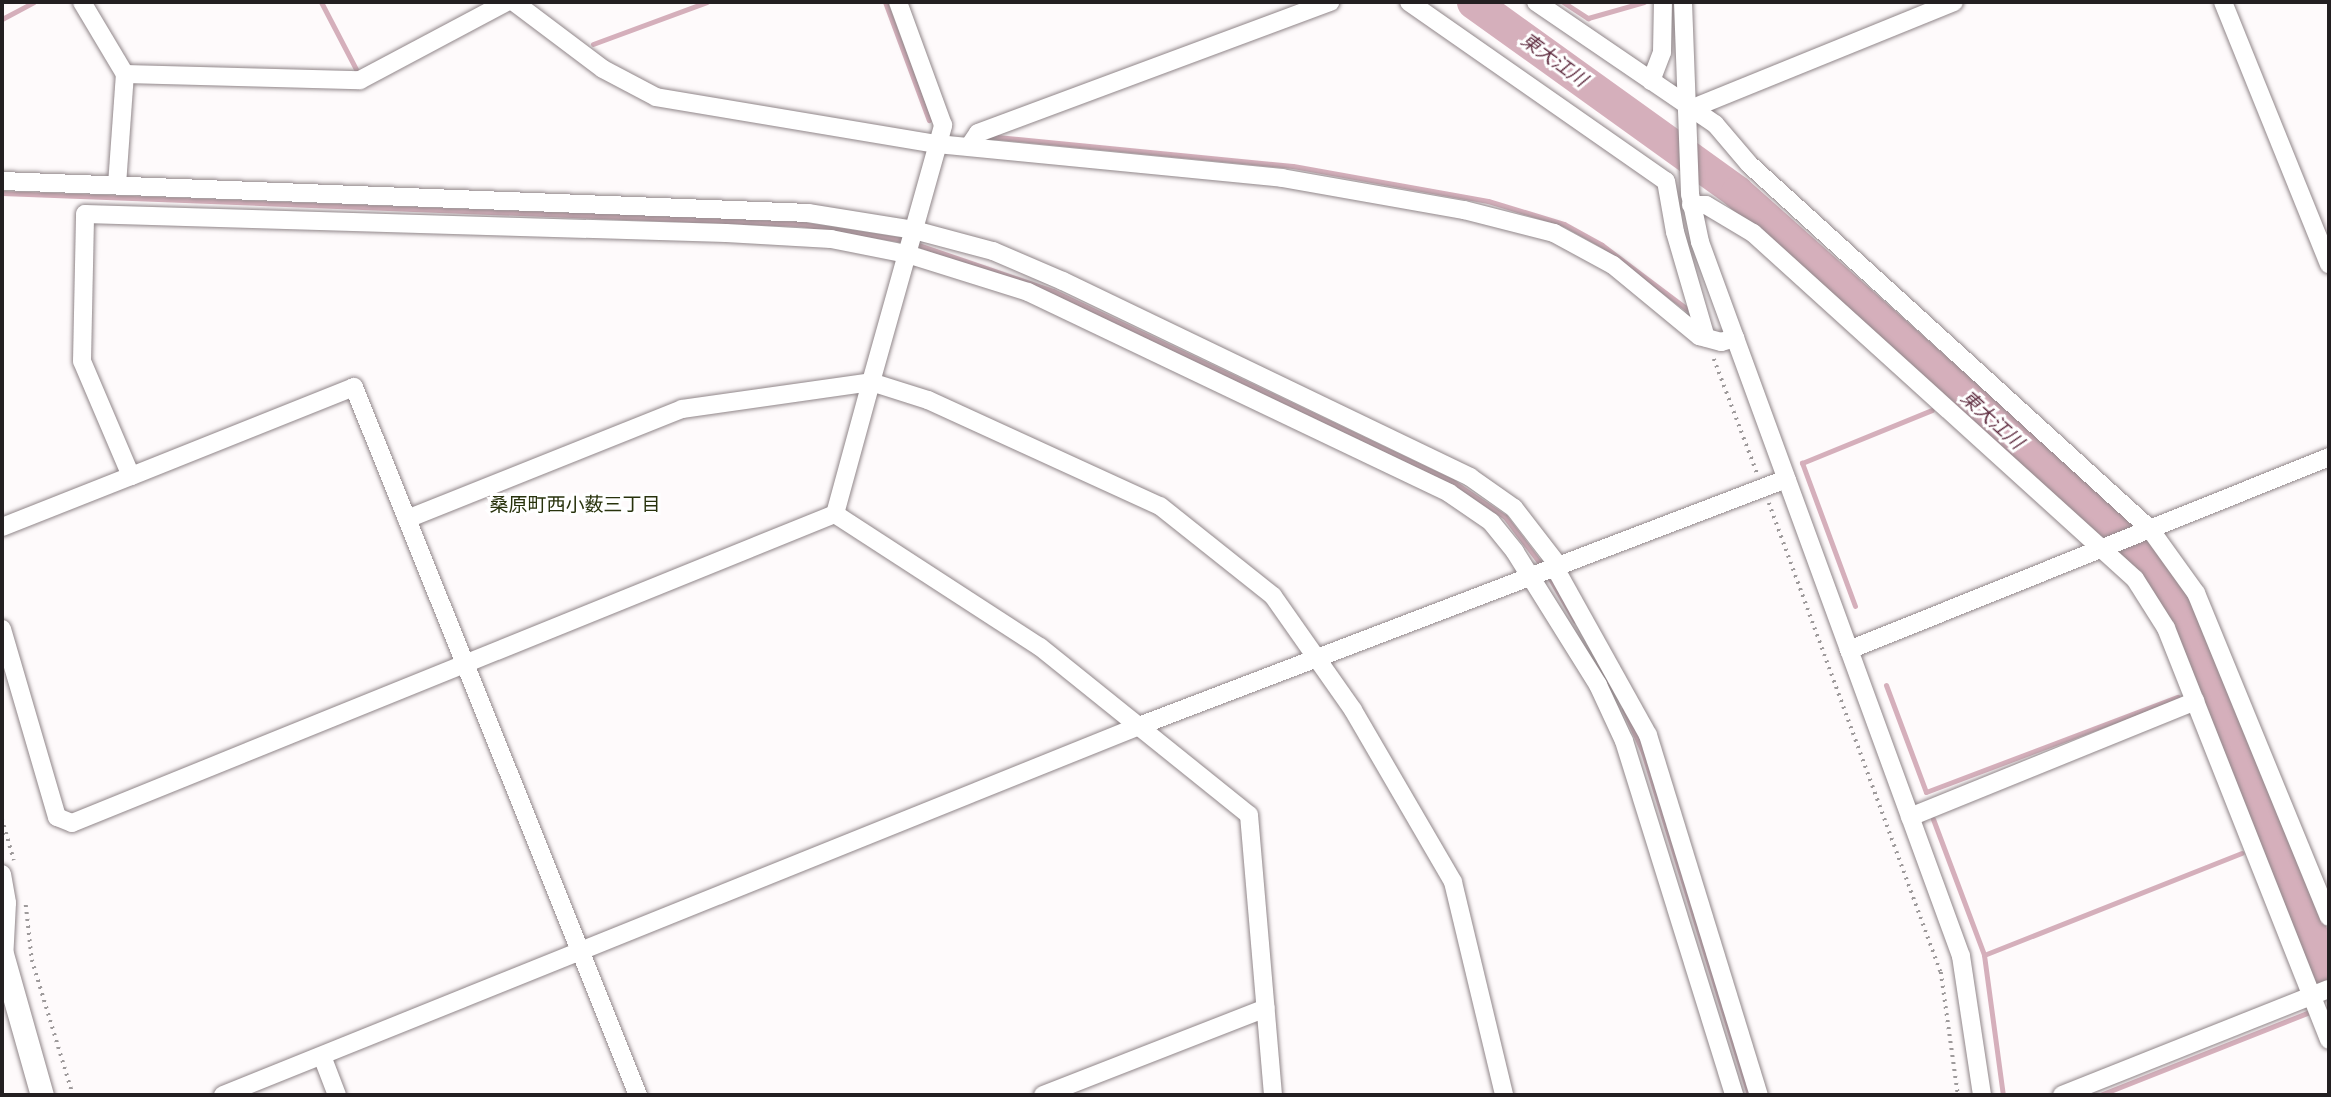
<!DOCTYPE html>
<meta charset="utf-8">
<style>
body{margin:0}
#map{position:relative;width:2331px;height:1097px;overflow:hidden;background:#fefafb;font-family:Montserrat,"Noto Sans JP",sans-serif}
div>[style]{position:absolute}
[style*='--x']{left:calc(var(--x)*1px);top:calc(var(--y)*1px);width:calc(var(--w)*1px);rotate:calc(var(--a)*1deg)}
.stream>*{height:5px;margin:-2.5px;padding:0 2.5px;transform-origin:2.5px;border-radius:2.5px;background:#d5afbb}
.river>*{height:33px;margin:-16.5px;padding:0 16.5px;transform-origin:16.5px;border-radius:16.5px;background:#d5afbb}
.path>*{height:3.5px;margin-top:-1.75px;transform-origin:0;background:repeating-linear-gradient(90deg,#9e9a9b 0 2px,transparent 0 7px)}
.roads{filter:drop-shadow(0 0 2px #908689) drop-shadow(0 0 2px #908689)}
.minor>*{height:18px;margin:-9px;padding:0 9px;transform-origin:9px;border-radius:9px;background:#fff}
.major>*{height:23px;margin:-11.5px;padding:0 11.5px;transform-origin:11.5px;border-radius:11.5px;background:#fff}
span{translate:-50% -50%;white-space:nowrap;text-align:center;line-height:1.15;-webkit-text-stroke:6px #fff;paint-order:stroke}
.water-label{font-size:19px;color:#623043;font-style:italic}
.neighbourhood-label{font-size:19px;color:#28320c}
.frame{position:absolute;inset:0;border:4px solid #231f21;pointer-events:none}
</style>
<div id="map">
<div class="stream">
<div style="--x:321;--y:2;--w:80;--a:62.5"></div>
<div style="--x:885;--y:2;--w:126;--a:69.6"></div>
<div style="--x:1563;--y:2;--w:30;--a:33"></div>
<div style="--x:1588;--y:18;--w:58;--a:-15.9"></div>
<div style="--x:2;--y:19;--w:36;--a:-28"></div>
<div style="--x:593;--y:44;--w:121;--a:-20.2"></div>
<div style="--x:987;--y:136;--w:307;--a:5.6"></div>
<div style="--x:1293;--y:166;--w:198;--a:10.2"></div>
<div style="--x:1488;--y:201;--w:79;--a:16.8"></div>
<div style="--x:1564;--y:224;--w:43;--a:28.9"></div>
<div style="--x:1602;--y:245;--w:106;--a:37"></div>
<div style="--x:2;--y:193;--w:800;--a:2.22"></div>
<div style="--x:801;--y:224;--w:104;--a:8.8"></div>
<div style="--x:904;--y:240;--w:157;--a:18.9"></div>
<div style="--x:1053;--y:291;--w:442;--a:25.5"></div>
<div style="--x:1452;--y:481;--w:64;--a:34.2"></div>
<div style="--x:1505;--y:517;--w:63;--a:52.8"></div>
<div style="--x:1548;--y:575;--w:53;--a:59.6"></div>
<div style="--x:1855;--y:606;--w:153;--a:-110.3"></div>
<div style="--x:1802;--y:463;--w:140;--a:-22.2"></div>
<div style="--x:1886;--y:685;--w:114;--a:69.5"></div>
<div style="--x:1926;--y:792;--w:269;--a:-20.7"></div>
<div style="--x:1624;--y:709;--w:47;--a:66.2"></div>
<div style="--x:1643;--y:752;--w:359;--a:72.8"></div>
<div style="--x:1933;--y:819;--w:145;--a:69.4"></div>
<div style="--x:1984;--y:955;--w:141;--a:82.3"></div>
<div style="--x:2261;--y:845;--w:14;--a:-21"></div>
<div style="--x:1984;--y:955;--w:277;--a:-21.6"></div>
<div style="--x:2100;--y:1095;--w:223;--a:-21.6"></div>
</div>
<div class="river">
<div style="--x:1473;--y:2;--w:325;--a:35.7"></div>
<div style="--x:1737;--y:192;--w:499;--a:41.7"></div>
<div style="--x:2109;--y:524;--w:74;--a:45.5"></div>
<div style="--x:2161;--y:577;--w:69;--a:61.6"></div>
<div style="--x:2194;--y:638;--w:367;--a:68.4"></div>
</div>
<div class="path">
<div style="--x:1714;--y:359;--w:122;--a:69.3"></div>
<div style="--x:1769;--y:503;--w:500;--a:69.9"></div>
<div style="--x:1941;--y:972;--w:124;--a:82.1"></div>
<div style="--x:2;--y:819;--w:43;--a:73.7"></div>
<div style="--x:26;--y:905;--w:55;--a:83.8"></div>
<div style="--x:32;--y:960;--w:141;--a:73.1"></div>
</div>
<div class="roads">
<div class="minor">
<div style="--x:82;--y:2;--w:84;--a:59.2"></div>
<div style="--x:514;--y:2;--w:111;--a:37"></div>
<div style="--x:603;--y:69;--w:60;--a:27.8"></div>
<div style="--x:656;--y:97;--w:285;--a:9.5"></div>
<div style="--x:937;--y:144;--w:347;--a:5.6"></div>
<div style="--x:1282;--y:178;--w:185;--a:10"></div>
<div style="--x:1464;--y:210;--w:93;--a:14.3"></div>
<div style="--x:1554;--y:233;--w:67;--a:28.5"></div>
<div style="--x:1613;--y:265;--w:112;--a:39.5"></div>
<div style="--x:1699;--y:336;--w:23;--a:15"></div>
<div style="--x:1721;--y:342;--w:15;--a:-16"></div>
<div style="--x:1409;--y:2;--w:313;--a:34.9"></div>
<div style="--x:1666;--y:181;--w:52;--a:80"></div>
<div style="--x:1675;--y:232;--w:110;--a:73.7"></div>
<div style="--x:1536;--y:2;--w:217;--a:34.3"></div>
<div style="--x:1715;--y:124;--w:52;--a:49.6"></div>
<div style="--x:1749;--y:164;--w:542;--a:42.31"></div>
<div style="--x:2150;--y:529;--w:79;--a:54.3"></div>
<div style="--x:2196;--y:593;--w:350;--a:67.7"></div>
<div style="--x:1683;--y:2;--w:192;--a:87.9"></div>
<div style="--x:1690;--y:194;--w:49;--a:78.2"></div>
<div style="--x:1700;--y:242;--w:760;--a:69.92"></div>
<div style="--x:1961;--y:956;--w:141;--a:81.4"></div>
<div style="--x:2223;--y:2;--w:283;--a:68"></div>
<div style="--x:1651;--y:81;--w:31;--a:-69"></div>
<div style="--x:1662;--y:52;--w:50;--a:-88.9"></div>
<div style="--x:1688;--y:110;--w:287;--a:-22.1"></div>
<div style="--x:970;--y:145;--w:14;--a:-56"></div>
<div style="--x:978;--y:133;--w:376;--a:-20.4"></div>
<div style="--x:2;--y:181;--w:807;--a:2.27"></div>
<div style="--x:808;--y:213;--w:107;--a:9.1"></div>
<div style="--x:914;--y:230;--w:82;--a:14.9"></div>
<div style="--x:993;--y:251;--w:76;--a:23.2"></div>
<div style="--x:1063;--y:281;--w:452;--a:25.7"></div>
<div style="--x:1470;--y:477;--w:54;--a:35.2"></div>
<div style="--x:1514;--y:508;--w:72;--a:52.3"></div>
<div style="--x:117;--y:185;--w:111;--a:-85.9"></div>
<div style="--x:125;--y:74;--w:235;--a:1.5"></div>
<div style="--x:360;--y:80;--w:166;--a:-28"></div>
<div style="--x:1691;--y:205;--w:15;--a:0"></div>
<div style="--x:1706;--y:205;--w:55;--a:30.8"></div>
<div style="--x:1753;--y:233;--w:515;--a:42.17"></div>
<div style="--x:2135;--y:579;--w:58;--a:57.7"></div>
<div style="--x:2166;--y:628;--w:443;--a:68.4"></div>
<div style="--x:835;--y:514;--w:137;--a:-74.7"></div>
<div style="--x:871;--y:382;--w:60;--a:17.5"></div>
<div style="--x:928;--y:400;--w:255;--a:24.6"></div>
<div style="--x:1160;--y:506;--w:144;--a:38.5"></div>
<div style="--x:1273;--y:596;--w:139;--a:54.9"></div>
<div style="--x:1353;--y:710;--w:199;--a:59.8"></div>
<div style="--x:1453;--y:882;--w:219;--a:76.5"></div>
<div style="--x:407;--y:519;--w:296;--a:-21.8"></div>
<div style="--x:682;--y:409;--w:191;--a:-8.1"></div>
<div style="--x:871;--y:382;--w:267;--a:-74.3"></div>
<div style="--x:943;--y:125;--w:131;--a:-110.1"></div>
<div style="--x:2;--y:527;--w:139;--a:-21.6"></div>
<div style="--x:1554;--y:566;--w:193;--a:60.9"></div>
<div style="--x:1648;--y:735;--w:377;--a:72.9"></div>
<div style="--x:2;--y:629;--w:196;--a:73.7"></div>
<div style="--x:57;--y:817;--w:16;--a:22"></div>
<div style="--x:72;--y:823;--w:823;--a:-22.05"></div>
<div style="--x:835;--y:514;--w:244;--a:33"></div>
<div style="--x:1040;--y:647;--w:268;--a:38.8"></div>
<div style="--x:1249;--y:815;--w:281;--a:85.1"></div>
<div style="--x:1849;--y:650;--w:517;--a:-21.9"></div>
<div style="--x:1910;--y:817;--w:308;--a:-22.1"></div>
<div style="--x:2;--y:874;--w:29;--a:80"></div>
<div style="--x:7;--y:903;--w:58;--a:93"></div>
<div style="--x:322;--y:1056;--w:42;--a:69"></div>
<div style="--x:223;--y:1095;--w:988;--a:-21.94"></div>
<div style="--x:1139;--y:726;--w:693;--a:-20.89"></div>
<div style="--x:638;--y:1095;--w:763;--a:-111.86"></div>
<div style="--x:354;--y:387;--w:240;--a:158.2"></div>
<div style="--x:131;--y:476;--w:125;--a:-113.1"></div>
<div style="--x:82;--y:361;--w:147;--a:-88.8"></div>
<div style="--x:85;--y:214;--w:641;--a:1.7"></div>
<div style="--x:726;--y:233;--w:105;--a:3.3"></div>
<div style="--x:831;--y:239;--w:77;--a:11.2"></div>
<div style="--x:907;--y:254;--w:127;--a:17.4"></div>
<div style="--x:1028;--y:292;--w:467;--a:25.5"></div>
<div style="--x:1449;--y:493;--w:51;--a:34.6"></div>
<div style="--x:1491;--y:522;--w:38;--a:51"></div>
<div style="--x:1515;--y:552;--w:157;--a:58"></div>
<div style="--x:1598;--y:685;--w:62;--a:65.1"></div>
<div style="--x:1624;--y:741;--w:371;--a:72.7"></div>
<div style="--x:1043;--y:1095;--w:239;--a:-21.3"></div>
<div style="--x:2062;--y:1095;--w:287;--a:-21.7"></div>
</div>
<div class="major">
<div style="--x:2;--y:954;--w:147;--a:74.2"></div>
</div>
</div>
<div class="water-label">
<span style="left:1554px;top:60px;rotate:36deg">東大江川</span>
<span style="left:1992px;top:420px;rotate:42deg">東大江川</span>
</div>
<div class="neighbourhood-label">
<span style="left:575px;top:505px">桑原町西小薮三丁目</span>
</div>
<div class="frame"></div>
</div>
